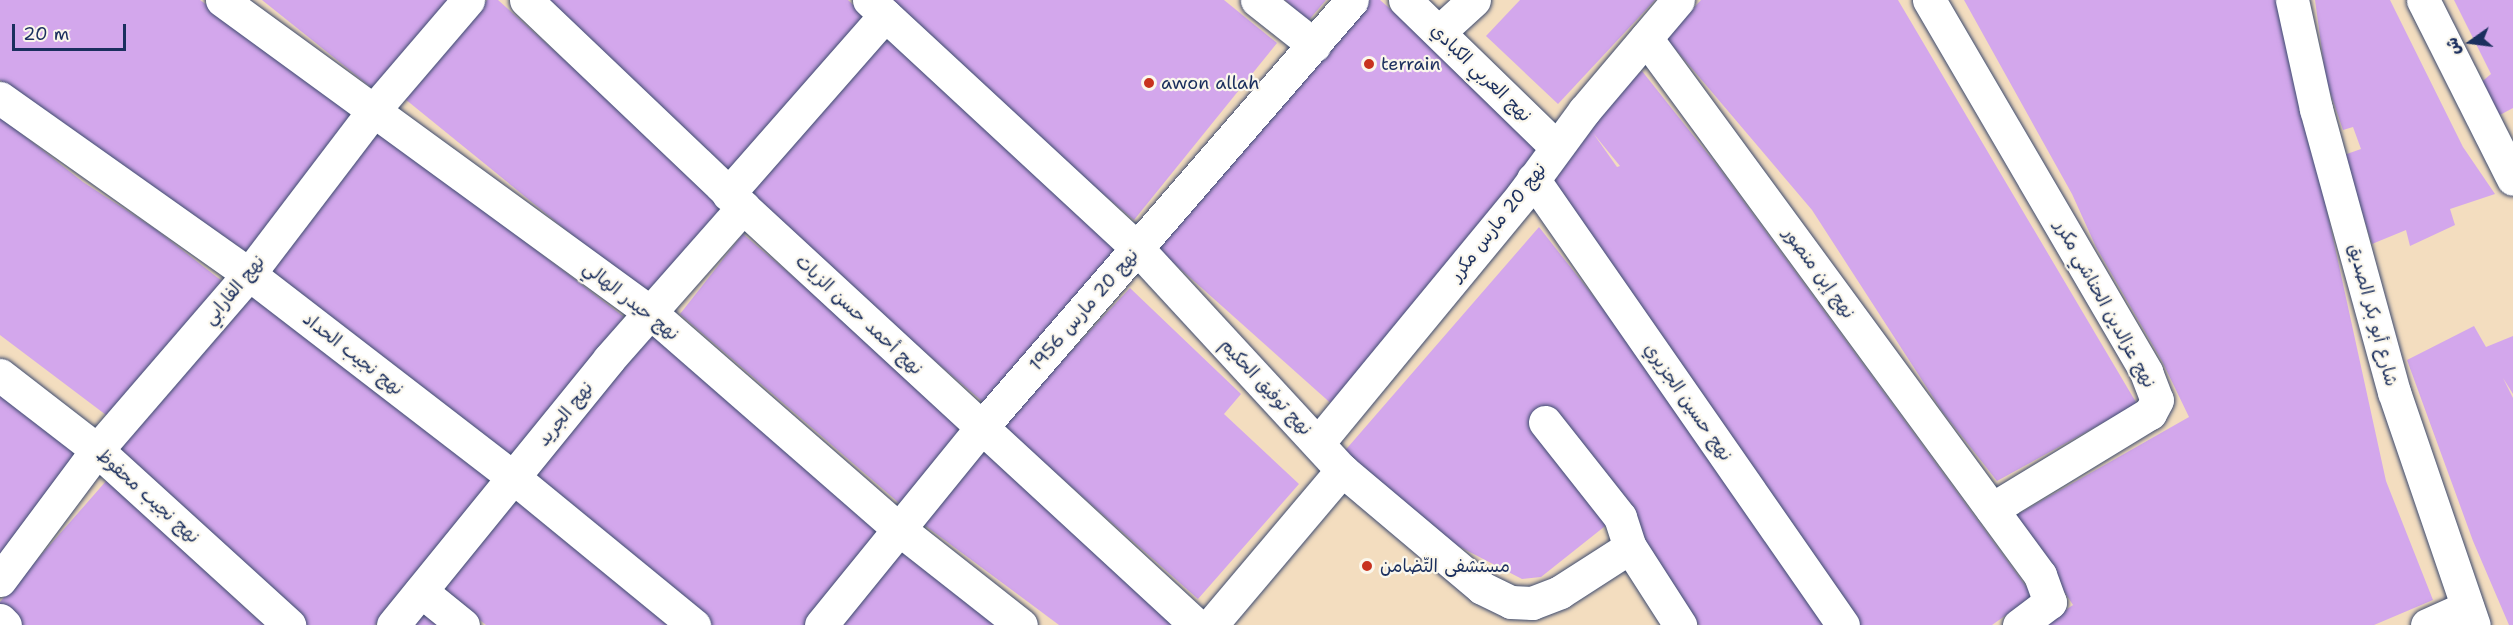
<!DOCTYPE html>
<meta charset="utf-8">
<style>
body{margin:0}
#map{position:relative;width:2513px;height:625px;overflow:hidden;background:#f3ddbf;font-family:"Shantell Sans","Playpen Sans Arabic",sans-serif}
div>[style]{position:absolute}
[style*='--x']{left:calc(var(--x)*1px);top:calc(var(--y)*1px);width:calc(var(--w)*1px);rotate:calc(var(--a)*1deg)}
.building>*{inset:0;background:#d3a7ec}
.roads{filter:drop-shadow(0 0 2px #3b496d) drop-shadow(0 0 2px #3b496d)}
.minor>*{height:33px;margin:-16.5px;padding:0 16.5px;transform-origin:16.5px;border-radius:16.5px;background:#fff}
.dots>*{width:16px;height:16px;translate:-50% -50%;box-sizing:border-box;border:3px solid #fbf7ec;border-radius:50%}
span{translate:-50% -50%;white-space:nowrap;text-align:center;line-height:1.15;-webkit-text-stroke:4.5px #fbf7ec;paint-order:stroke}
.poi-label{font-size:18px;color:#1b2f5e}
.left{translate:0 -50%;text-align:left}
.street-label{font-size:18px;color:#1b2f5e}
.north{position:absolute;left:2441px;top:12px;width:60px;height:60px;-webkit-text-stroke:4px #fbf7ec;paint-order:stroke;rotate:256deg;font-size:16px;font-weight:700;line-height:24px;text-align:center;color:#1b2f5e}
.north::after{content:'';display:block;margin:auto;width:21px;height:27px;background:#1b2f5e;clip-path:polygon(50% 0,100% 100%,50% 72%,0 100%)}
.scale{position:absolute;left:12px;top:24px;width:114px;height:27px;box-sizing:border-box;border:3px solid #1b2f5e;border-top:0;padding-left:8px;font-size:18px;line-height:21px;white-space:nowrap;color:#1b2f5e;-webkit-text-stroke:4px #fbf7ec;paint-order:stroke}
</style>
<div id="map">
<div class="building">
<div style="clip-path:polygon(0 0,200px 0,355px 112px,255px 258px,0 80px)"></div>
<div style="clip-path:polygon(262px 0,459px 0,382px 96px)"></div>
<div style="clip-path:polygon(487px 0,498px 0,732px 211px,656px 303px,405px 99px)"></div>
<div style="clip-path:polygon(545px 0,848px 0,870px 21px,728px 172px)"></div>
<div style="clip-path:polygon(887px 0,1224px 0,1277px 43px,1134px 220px,1020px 124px)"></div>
<div style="clip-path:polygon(1285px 0,1326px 0,1308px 21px)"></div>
<div style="clip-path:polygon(1365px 0,1380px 0,1544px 142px,1335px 407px,1148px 240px)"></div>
<div style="clip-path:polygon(1520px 0,1655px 0,1558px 104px,1486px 36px)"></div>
<div style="clip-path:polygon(1701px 0,1898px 0,2137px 404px,1997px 481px,1942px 411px,1812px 210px,1666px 38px)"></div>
<div style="clip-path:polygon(1964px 0,2281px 0,2386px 481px,2433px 600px,2374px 625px,2043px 625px,2073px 605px,2015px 516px,2189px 417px,2162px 361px,2096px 247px,2072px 194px)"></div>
<div style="clip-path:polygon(2315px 0,2390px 0,2463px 147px,2495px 194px,2450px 209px,2455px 225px,2410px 246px,2406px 230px,2372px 244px,2344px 155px,2361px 149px,2353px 127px,2343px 130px,2326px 80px)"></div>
<div style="clip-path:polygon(2454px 0,2513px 0,2513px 108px,2498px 116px,2479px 84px,2491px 74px)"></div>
<div style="clip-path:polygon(885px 34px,1123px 250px,990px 408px,742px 195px)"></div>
<div style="clip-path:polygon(evenodd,1642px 71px,1719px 168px,2033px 596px,1992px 625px,1855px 625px,1544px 179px,1582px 121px,1642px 71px,1593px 133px,1620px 166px,1617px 167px,1593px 133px)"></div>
<div style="clip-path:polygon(0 117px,83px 182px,155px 229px,222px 281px,114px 421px,0 335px)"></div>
<div style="clip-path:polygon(373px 126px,624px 317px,513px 462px,262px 271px)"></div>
<div style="clip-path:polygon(1539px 227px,1630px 343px,1832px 625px,1699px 625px,1614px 519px,1541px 577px,1522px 579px,1431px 532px,1342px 454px)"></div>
<div style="clip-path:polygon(743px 234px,973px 430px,906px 509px,680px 314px)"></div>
<div style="clip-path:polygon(248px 286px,492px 480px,375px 625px,297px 625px,107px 449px)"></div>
<div style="clip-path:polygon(1130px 288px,1241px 394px,1224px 414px,1299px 484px,1198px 599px,1002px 425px)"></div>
<div style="clip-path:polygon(2474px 326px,2486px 347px,2513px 336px,2513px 394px,2503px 378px,2513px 398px,2513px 625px,2509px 625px,2473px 541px,2407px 360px)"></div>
<div style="clip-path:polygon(651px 331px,885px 532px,810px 625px,707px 625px,529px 477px)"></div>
<div style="clip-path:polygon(0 383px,85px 448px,0 562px)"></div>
<div style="clip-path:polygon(986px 449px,1186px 625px,1059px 625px,923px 524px)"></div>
<div style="clip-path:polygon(107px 480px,253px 615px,265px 625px,14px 625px,0 612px,0 602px)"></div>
<div style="clip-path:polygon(515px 494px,603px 570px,668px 625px,486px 625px,438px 586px)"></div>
<div style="clip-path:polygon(903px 544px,1001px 625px,837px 625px)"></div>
<div style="clip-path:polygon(423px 608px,443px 625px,410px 625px)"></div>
</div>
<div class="roads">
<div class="minor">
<div style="--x:222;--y:0;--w:531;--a:36.11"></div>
<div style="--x:651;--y:313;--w:329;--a:41.1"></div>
<div style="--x:899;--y:529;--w:155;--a:38.2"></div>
<div style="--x:526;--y:0;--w:300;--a:43.6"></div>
<div style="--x:743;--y:207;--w:616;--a:42.7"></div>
<div style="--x:869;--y:0;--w:365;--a:42.8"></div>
<div style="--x:1137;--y:248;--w:302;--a:47.3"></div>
<div style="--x:1342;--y:470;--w:183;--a:40.1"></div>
<div style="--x:1482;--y:588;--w:32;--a:26"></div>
<div style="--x:1511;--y:602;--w:21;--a:3"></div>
<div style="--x:1532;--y:603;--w:30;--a:-21"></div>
<div style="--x:1560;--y:592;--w:83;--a:-32.7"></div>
<div style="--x:1630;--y:547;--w:93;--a:57.3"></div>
<div style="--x:1257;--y:0;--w:73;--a:38.3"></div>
<div style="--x:1405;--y:0;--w:211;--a:44.2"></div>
<div style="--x:1929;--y:0;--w:431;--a:59.7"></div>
<div style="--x:2146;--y:372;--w:30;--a:69"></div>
<div style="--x:2157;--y:400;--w:15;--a:118"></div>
<div style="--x:2150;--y:413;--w:185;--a:148.7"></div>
<div style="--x:2292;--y:0;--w:112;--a:77.6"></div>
<div style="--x:2316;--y:109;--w:294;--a:74.6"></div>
<div style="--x:2394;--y:392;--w:246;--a:71.1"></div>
<div style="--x:2423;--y:0;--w:200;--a:63.3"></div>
<div style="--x:1440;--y:31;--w:46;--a:-42.4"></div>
<div style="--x:1646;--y:38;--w:666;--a:53.73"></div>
<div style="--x:2040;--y:575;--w:29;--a:70"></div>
<div style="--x:2050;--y:602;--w:39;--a:143"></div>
<div style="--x:0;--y:98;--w:305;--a:35.3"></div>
<div style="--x:249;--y:274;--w:333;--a:37.6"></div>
<div style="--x:513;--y:477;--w:234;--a:39.3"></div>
<div style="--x:1533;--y:179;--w:543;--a:55.2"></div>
<div style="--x:728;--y:194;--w:238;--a:-48.7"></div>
<div style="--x:0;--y:375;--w:123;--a:37.7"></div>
<div style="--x:97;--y:450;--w:260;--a:42.3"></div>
<div style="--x:1545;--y:422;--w:121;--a:51.7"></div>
<div style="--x:1620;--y:517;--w:32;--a:72"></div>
<div style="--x:1318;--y:443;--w:323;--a:-50.5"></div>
<div style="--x:1523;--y:194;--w:103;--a:-53.7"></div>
<div style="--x:1584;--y:111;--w:145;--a:-49.7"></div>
<div style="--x:0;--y:580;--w:162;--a:-53.3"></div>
<div style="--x:97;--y:450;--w:233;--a:-49.2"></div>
<div style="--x:249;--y:274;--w:205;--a:-52.7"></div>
<div style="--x:373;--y:111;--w:146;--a:-49.4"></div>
<div style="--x:421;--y:591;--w:54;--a:39"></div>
<div style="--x:0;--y:620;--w:7;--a:45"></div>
<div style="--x:393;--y:625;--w:343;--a:-50.9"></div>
<div style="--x:609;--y:359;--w:203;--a:-48.6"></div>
<div style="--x:821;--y:625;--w:254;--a:-50.9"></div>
<div style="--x:981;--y:428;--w:566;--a:-49.08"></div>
<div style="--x:1211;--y:625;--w:203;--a:-49.8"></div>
<div style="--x:2427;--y:625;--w:44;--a:-24.2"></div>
</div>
</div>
<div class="dots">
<div style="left:1369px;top:64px;background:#c8321e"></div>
<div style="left:1149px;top:83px;background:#c8321e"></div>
<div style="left:1367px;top:566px;background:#c8321e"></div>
</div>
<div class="poi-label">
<span class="left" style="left:1381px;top:64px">terrain</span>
<span class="left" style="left:1161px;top:83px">awon allah</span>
<span class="left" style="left:1380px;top:566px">مستشفى التّضامن</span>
</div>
<div class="street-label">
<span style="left:1481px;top:73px;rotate:44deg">نهج العربي الكبادي</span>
<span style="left:1498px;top:222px;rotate:-52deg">نهج 20 مارس مكرر</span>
<span style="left:1819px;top:273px;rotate:54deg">نهج إبن منصور</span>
<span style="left:234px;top:290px;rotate:-50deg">نهج الفارابي</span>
<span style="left:631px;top:301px;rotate:38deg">نهج حيدر الهالي</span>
<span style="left:2105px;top:304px;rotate:61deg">نهج عزالدين الحناشي مكرر</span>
<span style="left:1084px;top:310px;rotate:-49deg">نهج 20 مارس 1956</span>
<span style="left:859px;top:315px;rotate:43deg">نهج أحمد حسن الزيات</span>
<span style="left:2373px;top:315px;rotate:75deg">شارع أبو بكر الصديق</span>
<span style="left:353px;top:354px;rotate:38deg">نهج نجيب الحداد</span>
<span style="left:1266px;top:387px;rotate:47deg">نهج توفيق الحكيم</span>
<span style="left:1688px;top:402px;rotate:55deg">نهج حسين الجزيري</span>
<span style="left:565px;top:414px;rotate:-51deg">نهج الجريد</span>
<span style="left:148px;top:496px;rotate:42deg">نهج نجيب محفوظ</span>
</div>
<div class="north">ش</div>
<div class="scale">20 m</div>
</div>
